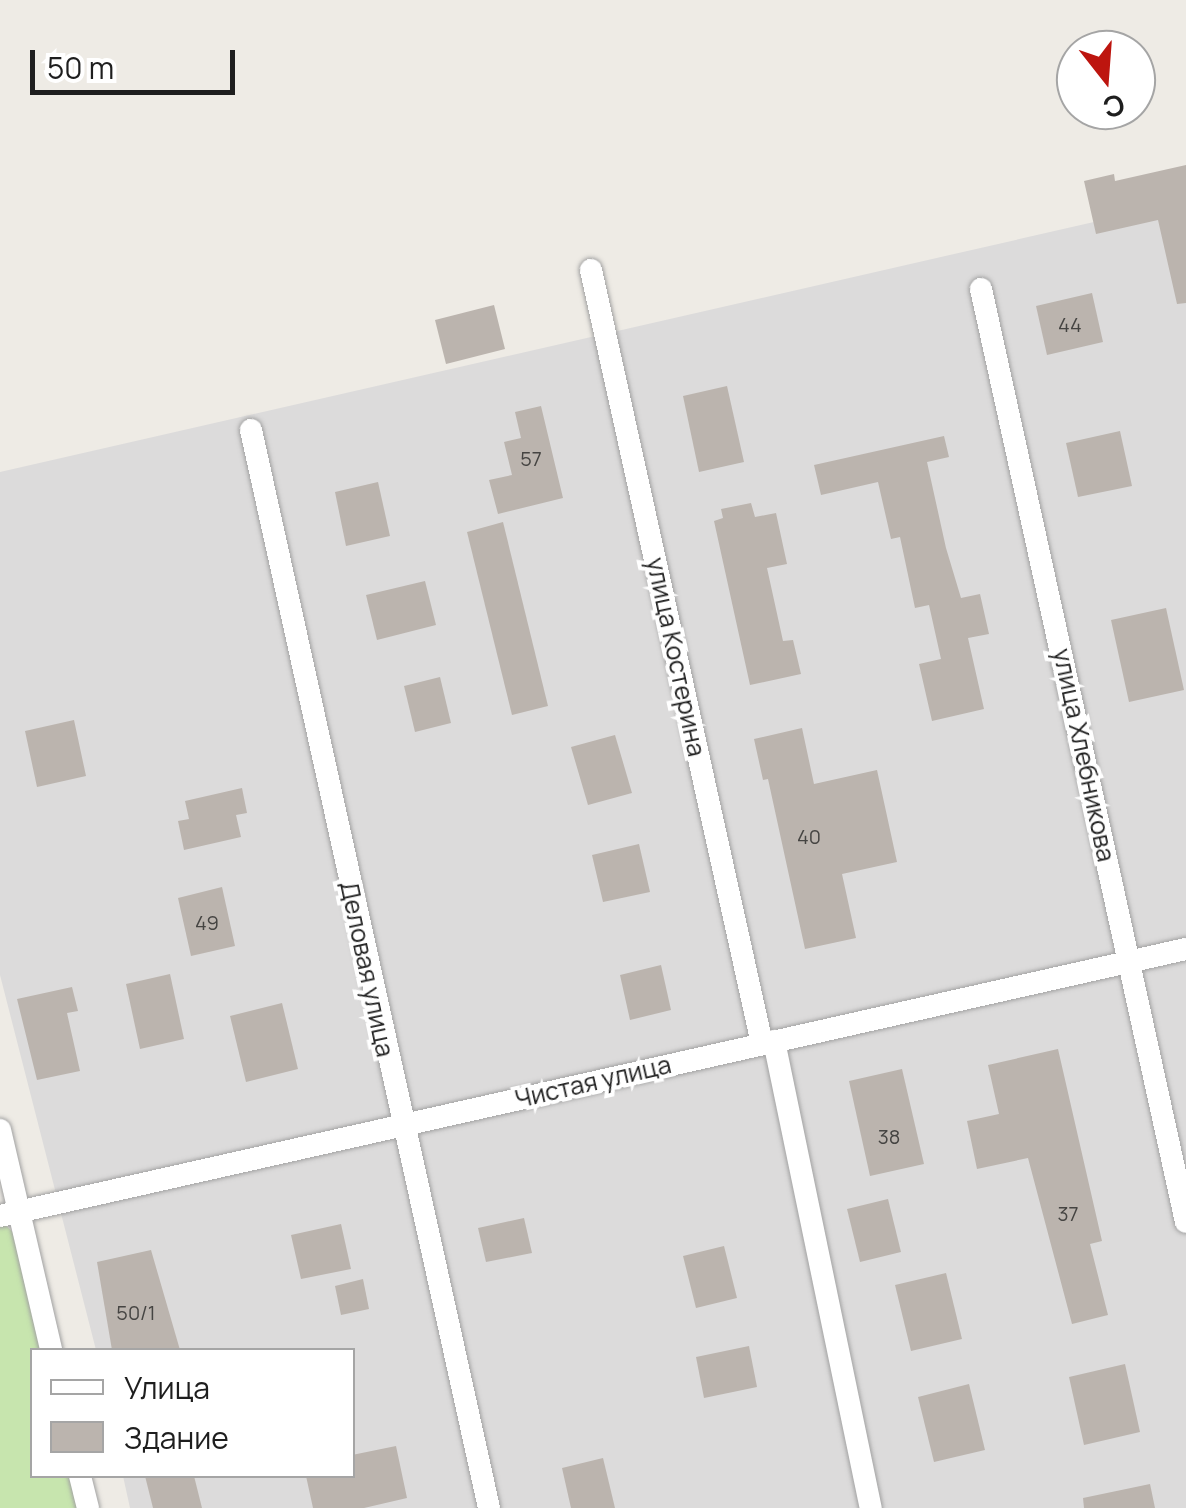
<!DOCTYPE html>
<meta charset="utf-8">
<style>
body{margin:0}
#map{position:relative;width:1186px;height:1508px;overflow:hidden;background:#eeebe5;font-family:Manrope,sans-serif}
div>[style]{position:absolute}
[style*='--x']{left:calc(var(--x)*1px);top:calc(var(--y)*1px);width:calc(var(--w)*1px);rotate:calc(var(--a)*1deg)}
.residential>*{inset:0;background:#dcdbdb}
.grass>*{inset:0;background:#c7e5ae}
.building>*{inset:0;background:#bbb4ae}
.roads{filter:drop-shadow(0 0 2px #a2a2a2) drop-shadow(0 0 2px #a2a2a2)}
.minor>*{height:22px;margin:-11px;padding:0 11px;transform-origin:11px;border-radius:11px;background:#fff}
span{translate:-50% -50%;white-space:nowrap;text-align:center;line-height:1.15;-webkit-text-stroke:8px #fff;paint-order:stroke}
.number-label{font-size:20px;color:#454442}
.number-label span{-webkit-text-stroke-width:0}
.street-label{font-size:25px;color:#1e1e1e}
.legend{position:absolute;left:30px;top:1348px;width:325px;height:130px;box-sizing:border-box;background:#fff;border:2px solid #a5a5a5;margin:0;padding:12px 18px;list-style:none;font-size:30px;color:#1e1e1e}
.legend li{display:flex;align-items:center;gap:20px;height:50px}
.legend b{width:50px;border:2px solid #a5a5a5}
.north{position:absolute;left:1056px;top:30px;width:100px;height:100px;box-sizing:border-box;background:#fff;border:2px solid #a5a5a5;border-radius:50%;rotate:163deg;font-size:28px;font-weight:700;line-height:40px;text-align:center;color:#1e1e1e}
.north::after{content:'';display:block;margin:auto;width:35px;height:45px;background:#bd150f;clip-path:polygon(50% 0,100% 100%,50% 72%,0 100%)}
.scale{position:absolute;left:30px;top:50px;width:205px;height:45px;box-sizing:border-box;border:5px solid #1e1e1e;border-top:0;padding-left:12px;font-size:30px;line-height:35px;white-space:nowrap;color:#1e1e1e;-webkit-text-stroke:8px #fff;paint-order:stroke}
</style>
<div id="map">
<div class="residential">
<div style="clip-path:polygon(1186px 201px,1186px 1508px,130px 1508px,123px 1476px,352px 1476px,352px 1350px,96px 1350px,0 975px,0 472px)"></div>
</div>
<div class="grass">
<div style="clip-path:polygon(0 1220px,18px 1237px,43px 1350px,32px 1350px,32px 1476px,70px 1476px,77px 1508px,0 1508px)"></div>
</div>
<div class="building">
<div style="clip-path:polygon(1186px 165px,1186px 303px,1177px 304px,1158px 220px,1096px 234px,1084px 181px,1114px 174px,1115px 181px)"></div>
<div style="clip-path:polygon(1092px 293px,1103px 342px,1047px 355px,1036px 306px)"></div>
<div style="clip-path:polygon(494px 305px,505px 349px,446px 364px,435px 320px)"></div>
<div style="clip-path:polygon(727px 386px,744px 462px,699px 472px,683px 396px)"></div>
<div style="clip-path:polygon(541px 406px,563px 498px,498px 514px,489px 480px,512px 475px,504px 442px,521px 438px,515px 412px)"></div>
<div style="clip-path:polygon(1120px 431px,1132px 486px,1078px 497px,1066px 443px)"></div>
<div style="clip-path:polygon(944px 436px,949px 457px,927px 462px,946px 548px,961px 598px,980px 594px,989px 634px,968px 638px,984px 709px,932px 721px,919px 664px,941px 659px,929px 605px,915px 608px,900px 537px,891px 539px,878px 482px,821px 495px,814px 465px)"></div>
<div style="clip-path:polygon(378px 482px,390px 536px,346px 546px,335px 492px)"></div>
<div style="clip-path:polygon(751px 503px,755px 517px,776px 513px,787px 564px,767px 568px,783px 641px,793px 640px,801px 674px,750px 685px,714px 521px,723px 518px,721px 509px)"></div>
<div style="clip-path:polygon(503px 522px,548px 706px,512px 715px,467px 532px)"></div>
<div style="clip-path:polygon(425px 581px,436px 625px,377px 640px,366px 595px)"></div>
<div style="clip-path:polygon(1166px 608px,1184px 690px,1129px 702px,1111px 620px)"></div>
<div style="clip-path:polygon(440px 677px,451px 723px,415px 732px,404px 686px)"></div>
<div style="clip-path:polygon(74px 720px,86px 776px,37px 787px,25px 731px)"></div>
<div style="clip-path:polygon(802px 728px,814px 784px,877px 770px,897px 862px,842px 874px,856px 938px,805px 949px,768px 779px,763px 780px,754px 739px)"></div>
<div style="clip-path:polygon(615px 735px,632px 793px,588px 805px,571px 747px)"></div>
<div style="clip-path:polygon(242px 788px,247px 813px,236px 815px,241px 837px,184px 850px,178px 821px,189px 819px,185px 801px)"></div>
<div style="clip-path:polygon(639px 844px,650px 892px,603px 902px,592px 855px)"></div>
<div style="clip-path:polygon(222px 887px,235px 946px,191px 956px,178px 898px)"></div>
<div style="clip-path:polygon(661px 965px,671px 1010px,630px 1020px,620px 975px)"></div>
<div style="clip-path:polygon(170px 974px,184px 1039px,140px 1049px,126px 984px)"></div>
<div style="clip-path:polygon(72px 987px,78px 1011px,67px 1013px,80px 1071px,37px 1080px,17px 999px)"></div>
<div style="clip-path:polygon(282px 1003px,298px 1069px,246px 1082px,230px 1016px)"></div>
<div style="clip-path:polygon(1058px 1049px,1102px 1241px,1090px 1244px,1108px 1315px,1072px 1324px,1028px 1158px,977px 1169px,967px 1121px,999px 1114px,988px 1065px)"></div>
<div style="clip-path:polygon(902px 1069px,924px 1164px,870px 1176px,849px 1081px)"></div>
<div style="clip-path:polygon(888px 1199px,901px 1252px,860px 1262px,847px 1209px)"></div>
<div style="clip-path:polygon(524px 1218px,532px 1253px,486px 1262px,478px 1228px)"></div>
<div style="clip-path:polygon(341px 1224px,351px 1269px,301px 1279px,291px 1235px)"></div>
<div style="clip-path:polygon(724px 1246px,737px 1298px,696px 1308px,683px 1256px)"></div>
<div style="clip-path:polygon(151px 1250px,180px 1350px,112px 1350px,97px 1262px)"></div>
<div style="clip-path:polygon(946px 1273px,962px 1339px,911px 1351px,895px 1285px)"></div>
<div style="clip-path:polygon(363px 1279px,369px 1309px,341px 1315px,335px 1286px)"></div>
<div style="clip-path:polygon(749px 1346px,757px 1387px,704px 1398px,696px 1357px)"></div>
<div style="clip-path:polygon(1125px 1364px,1140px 1432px,1084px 1445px,1069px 1377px)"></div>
<div style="clip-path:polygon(969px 1384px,985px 1450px,934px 1462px,918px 1397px)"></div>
<div style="clip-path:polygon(396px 1446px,407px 1498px,364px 1508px,313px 1508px,306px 1476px,352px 1476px,352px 1455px)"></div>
<div style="clip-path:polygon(603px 1458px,615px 1508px,571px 1508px,562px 1468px)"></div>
<div style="clip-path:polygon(145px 1476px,194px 1476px,202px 1508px,153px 1508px)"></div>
<div style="clip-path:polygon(1150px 1484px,1155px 1508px,1084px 1508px,1083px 1498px)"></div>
</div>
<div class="roads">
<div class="minor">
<div style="--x:591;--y:270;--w:793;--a:77.54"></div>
<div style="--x:981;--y:289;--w:955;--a:77.61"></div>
<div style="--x:251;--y:430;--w:1104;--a:77.55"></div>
<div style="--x:774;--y:1041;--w:477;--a:78.3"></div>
<div style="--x:0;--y:1130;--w:226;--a:76.9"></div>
<div style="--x:0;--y:1216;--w:1216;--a:-12.69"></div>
<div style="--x:80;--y:1476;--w:33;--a:76"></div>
</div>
</div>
<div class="number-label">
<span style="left:1070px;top:324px">44</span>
<span style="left:531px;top:458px">57</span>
<span style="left:809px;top:836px">40</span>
<span style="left:207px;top:922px">49</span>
<span style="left:889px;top:1136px">38</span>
<span style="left:1068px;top:1213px">37</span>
<span style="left:136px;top:1312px">50/1</span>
</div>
<div class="street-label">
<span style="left:676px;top:657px;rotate:78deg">улица Костерина</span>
<span style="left:1084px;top:755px;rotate:78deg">улица Хлебникова</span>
<span style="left:367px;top:969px;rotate:78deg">Деловая улица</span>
<span style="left:593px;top:1082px;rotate:-13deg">Чистая улица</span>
</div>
<ul class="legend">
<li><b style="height:12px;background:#fff"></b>Улица</li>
<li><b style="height:28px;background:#bbb4ae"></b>Здание</li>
</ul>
<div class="north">С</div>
<div class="scale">50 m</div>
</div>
